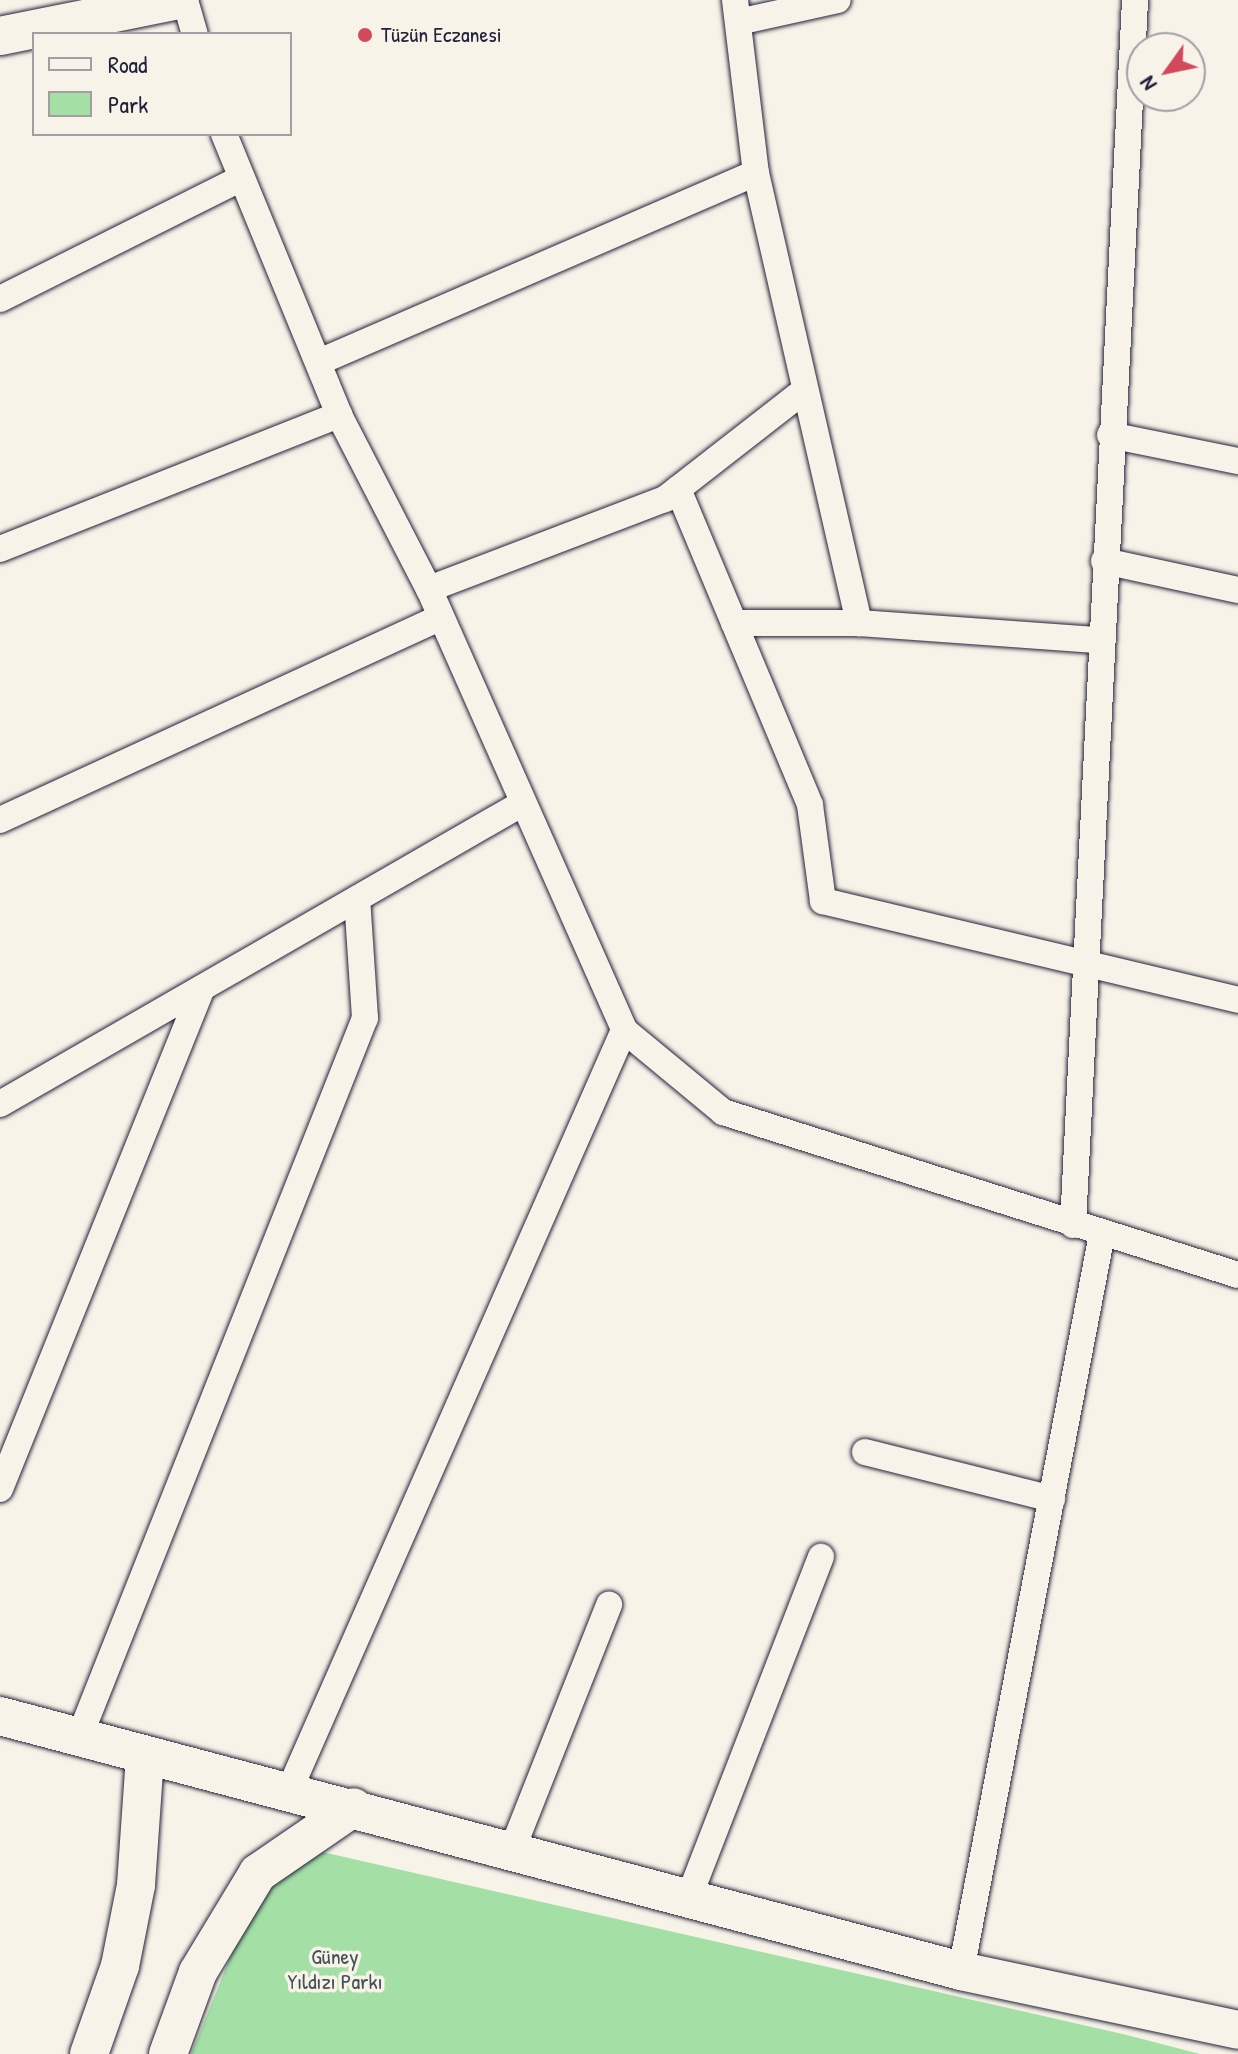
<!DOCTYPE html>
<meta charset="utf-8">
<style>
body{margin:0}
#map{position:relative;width:1238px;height:2054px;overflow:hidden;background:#f7f3e8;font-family:"Patrick Hand",sans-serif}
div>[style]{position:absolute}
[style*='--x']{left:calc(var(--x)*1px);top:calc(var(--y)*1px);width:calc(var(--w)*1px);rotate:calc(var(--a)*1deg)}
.green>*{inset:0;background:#a4e0a6}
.roads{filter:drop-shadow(0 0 2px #22223b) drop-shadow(0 0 2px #22223b)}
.minor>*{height:26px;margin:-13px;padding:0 13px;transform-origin:13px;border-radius:13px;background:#f7f3e8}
.secondary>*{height:38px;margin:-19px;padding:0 19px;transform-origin:19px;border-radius:19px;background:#f7f3e8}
.dots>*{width:22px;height:22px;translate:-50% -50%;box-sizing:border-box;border:4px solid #f7f3e8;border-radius:50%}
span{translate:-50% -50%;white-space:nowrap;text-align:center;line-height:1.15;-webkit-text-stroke:7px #f7f3e8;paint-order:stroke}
.poi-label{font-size:22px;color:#22223b}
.left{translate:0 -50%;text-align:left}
.park-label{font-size:22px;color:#425256}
.legend{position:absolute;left:32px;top:32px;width:260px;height:104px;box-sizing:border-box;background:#f7f3e8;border:2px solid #a29fa3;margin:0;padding:10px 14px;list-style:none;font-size:24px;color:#22223b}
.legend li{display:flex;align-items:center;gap:16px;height:40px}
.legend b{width:40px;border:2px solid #a29fa3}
.north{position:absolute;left:1126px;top:32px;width:80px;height:80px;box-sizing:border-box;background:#f7f3e8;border:2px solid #a29fa3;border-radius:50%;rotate:237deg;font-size:22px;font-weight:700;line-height:32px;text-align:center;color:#22223b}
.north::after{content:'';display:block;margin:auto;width:28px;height:36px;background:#d1495b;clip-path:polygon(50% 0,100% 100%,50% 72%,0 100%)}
</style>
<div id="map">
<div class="green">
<div style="clip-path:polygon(318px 1851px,1127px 2035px,1200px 2054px,191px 2054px,254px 1899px)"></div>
</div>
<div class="roads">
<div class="minor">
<div style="--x:185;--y:0;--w:35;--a:74"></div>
<div style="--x:735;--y:0;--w:174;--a:83.1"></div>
<div style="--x:756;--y:173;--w:462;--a:77.1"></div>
<div style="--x:738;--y:22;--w:102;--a:-12.4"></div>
<div style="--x:224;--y:134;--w:304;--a:67.7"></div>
<div style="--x:339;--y:415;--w:196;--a:62.7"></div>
<div style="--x:429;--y:589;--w:482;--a:66.1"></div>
<div style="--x:624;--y:1030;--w:129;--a:39.6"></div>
<div style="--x:723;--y:1112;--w:540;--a:17.56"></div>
<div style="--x:0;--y:299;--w:266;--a:-26.6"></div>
<div style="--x:319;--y:362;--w:476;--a:-23.4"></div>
<div style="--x:1110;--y:435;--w:131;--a:11.5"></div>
<div style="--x:678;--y:489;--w:342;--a:67.3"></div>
<div style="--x:810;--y:805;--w:97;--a:82.3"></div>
<div style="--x:823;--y:901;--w:427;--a:13.4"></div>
<div style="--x:0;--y:549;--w:365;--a:-21.6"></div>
<div style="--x:1104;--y:561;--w:137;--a:12.2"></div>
<div style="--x:429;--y:589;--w:253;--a:-20.9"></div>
<div style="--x:665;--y:499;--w:172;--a:-37.9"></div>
<div style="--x:734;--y:623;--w:125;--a:0"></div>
<div style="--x:859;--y:623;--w:241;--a:4.1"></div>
<div style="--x:0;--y:820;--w:485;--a:-24.7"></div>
<div style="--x:0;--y:1104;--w:603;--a:-29.92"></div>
<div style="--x:1073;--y:1225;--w:1227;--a:-87.1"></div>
<div style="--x:865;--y:1452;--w:193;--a:14.1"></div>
<div style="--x:0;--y:1489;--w:540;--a:-68.04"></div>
<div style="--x:79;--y:1738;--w:775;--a:-68.34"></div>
<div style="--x:365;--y:1018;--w:119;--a:-93.8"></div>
<div style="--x:289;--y:1791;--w:831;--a:-66.24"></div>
<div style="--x:512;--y:1850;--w:264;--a:-68.4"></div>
<div style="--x:689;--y:1897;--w:365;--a:-68.8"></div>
<div style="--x:961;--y:1971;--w:750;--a:-79.17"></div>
</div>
<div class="secondary">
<div style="--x:0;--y:36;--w:183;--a:-11.4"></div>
<div style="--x:0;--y:1716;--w:994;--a:14.86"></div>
<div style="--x:961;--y:1971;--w:283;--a:12"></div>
<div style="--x:89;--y:2054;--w:93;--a:-70.6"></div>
<div style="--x:120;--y:1966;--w:83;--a:-78.8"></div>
<div style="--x:136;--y:1885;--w:130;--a:-86"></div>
<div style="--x:168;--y:2054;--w:87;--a:-69.9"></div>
<div style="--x:198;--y:1972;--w:116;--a:-58.8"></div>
<div style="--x:258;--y:1873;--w:116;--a:-34.5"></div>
</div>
</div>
<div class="dots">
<div style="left:365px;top:35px;background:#d1495b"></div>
</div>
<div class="poi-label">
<span class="left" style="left:381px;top:35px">Tüzün Eczanesi</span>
</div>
<div class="park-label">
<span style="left:335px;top:1969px">Güney<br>Yıldızı Parkı</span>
</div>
<ul class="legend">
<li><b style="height:10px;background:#f7f3e8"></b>Road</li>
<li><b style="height:22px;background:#a4e0a6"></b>Park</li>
</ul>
<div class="north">N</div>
</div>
